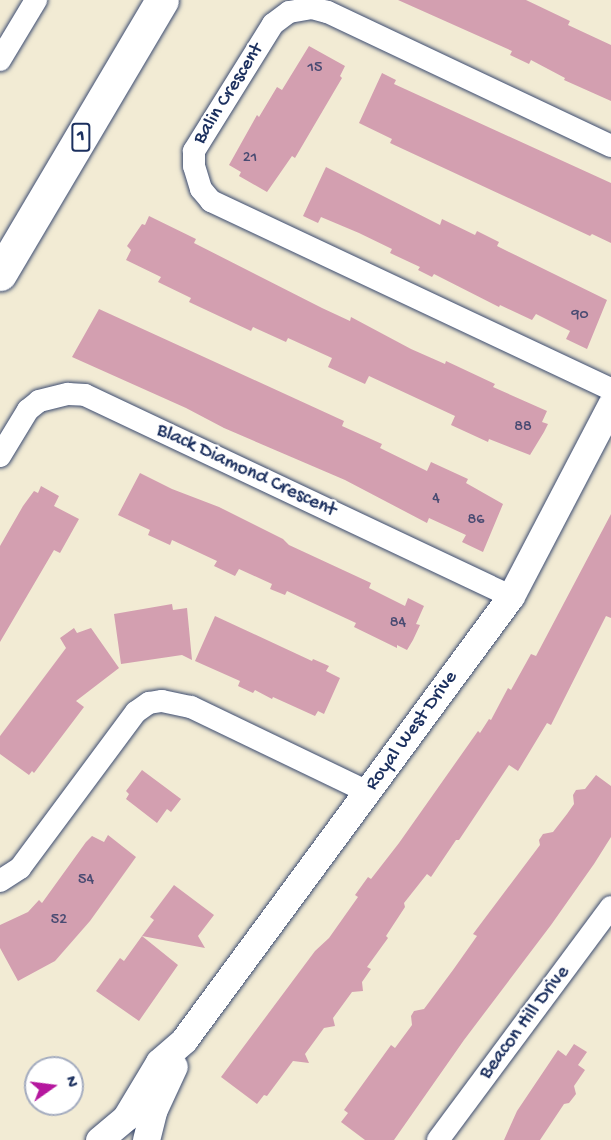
<!DOCTYPE html>
<style>
body{margin:0}
#map{position:relative;width:611px;height:1140px;overflow:hidden;background:#f2ebd4;font-family:"Gochi Hand",sans-serif}
div>[style]{position:absolute}
[style*='--x']{left:calc(var(--x)*1px);top:calc(var(--y)*1px);width:calc(var(--w)*1px);rotate:calc(var(--a)*1deg)}
.building>*{inset:0;background:#d39fb0}
.roads{filter:drop-shadow(0 0 2px #3b4b70) drop-shadow(0 0 2px #3b4b70)}
.minor>*{height:22px;margin:-11px;padding:0 11px;transform-origin:11px;border-radius:11px;background:#fff}
.tertiary>*{height:27px;margin:-13.5px;padding:0 13.5px;transform-origin:13.5px;border-radius:13.5px;background:#fff}
.primary>*{height:33px;margin:-16.5px;padding:0 16.5px;transform-origin:16.5px;border-radius:16.5px;background:#fff}
span{translate:-50% -50%;white-space:nowrap;text-align:center;line-height:1.15;-webkit-text-stroke:4.5px #fff;paint-order:stroke}
.number-label{font-size:16px;color:#494b72}
.number-label span{-webkit-text-stroke-width:0}
.shield-label span{padding:2px 4px;background:#fff;border:2px solid;border-radius:4px;-webkit-text-stroke-width:0}
.shield-label{font-size:18px;color:#1b2f5e;font-weight:700}
.street-label{font-size:20px;color:#1b2f5e}
.north{position:absolute;left:24px;top:1056px;width:60px;height:60px;box-sizing:border-box;background:#fff;border:2px solid #a4acbf;border-radius:50%;rotate:76deg;font-size:16px;font-weight:700;line-height:24px;text-align:center;color:#1b2f5e}
.north::after{content:'';display:block;margin:auto;width:21px;height:27px;background:#b5179e;clip-path:polygon(50% 0,100% 100%,50% 72%,0 100%)}
</style>
<div id="map">
<div class="building">
<div style="clip-path:polygon(398px 0,526px 0,570px 21px,568px 25px,611px 45px,611px 101px,564px 80px,565px 78px,531px 60px,529px 64px,510px 55px,512px 51px)"></div>
<div style="clip-path:polygon(309px 46px,345px 66px,340px 76px,342px 78px,295px 158px,292px 156px,267px 192px,239px 176px,241px 172px,229px 165px,257px 115px,259px 117px,277px 87px,282px 90px)"></div>
<div style="clip-path:polygon(382px 73px,396px 80px,394px 84px,611px 183px,611px 243px,592px 234px,590px 236px,390px 143px,392px 139px,359px 123px)"></div>
<div style="clip-path:polygon(326px 167px,440px 225px,442px 219px,475px 235px,477px 231px,499px 242px,497px 246px,607px 300px,587px 349px,566px 339px,570px 331px,536px 314px,532px 320px,500px 305px,499px 307px,434px 274px,432px 277px,418px 270px,420px 267px,390px 253px,392px 249px,359px 233px,321px 217px,318px 223px,303px 216px)"></div>
<div style="clip-path:polygon(149px 216px,196px 239px,194px 243px,322px 308px,350px 321px,351px 317px,411px 349px,445px 364px,446px 361px,495px 384px,493px 387px,547px 411px,542px 422px,548px 424px,544px 432px,530px 455px,489px 439px,488px 442px,451px 425px,455px 416px,369px 376px,365px 384px,328px 367px,332px 358px,288px 338px,286px 342px,253px 327px,251px 331px,189px 302px,191px 298px,158px 282px,161px 277px,126px 260px,131px 250px,127px 246px,142px 224px,145px 225px)"></div>
<div style="clip-path:polygon(99px 309px,344px 421px,342px 426px,382px 444px,380px 448px,427px 471px,431px 462px,468px 479px,466px 483px,503px 504px,483px 552px,462px 542px,466px 535px,429px 518px,427px 523px,345px 480px,224px 428px,186px 408px,72px 357px)"></div>
<div style="clip-path:polygon(140px 473px,172px 489px,219px 507px,283px 539px,289px 545px,371px 583px,369px 588px,405px 606px,408px 598px,424px 606px,416px 624px,420px 625px,413px 640px,407px 650px,397px 645px,397px 648px,354px 627px,356px 623px,287px 591px,285px 595px,270px 589px,272px 584px,239px 569px,235px 576px,214px 566px,217px 561px,172px 540px,170px 545px,148px 535px,150px 530px,118px 515px)"></div>
<div style="clip-path:polygon(41px 486px,59px 496px,54px 506px,79px 519px,60px 553px,54px 550px,0 642px,0 546px,23px 506px,34px 491px,38px 493px)"></div>
<div style="clip-path:polygon(611px 514px,611px 618px,606px 616px,551px 725px,547px 723px,518px 771px,509px 765px,459px 840px,456px 840px,431px 877px,427px 874px,404px 903px,405px 907px,386px 936px,388px 938px,367px 967px,371px 969px,362px 982px,363px 991px,352px 992px,333px 1018px,335px 1026px,324px 1028px,305px 1054px,309px 1063px,293px 1061px,267px 1096px,264px 1095px,257px 1104px,221px 1077px,315px 951px,329px 938px,358px 897px,355px 895px,368px 877px,371px 879px,399px 843px,478px 731px,480px 733px,489px 719px,491px 720px,508px 688px,511px 690px,531px 654px,536px 656px)"></div>
<div style="clip-path:polygon(172px 604px,173px 610px,187px 608px,192px 660px,182px 655px,121px 664px,114px 614px)"></div>
<div style="clip-path:polygon(215px 616px,312px 661px,313px 659px,329px 666px,326px 671px,340px 678px,324px 714px,318px 711px,315px 716px,273px 697px,272px 699px,255px 690px,253px 693px,238px 686px,240px 681px,195px 661px)"></div>
<div style="clip-path:polygon(74px 628px,77px 633px,91px 628px,119px 668px,76px 701px,84px 707px,34px 773px,32px 771px,29px 775px,0 754px,0 736px,66px 648px,60px 638px)"></div>
<div style="clip-path:polygon(142px 770px,181px 799px,171px 812px,167px 809px,157px 823px,126px 799px,129px 794px,126px 791px)"></div>
<div style="clip-path:polygon(596px 775px,611px 786px,611px 837px,594px 864px,551px 925px,464px 1040px,394px 1140px,365px 1140px,341px 1122px,348px 1113px,344px 1110px,391px 1045px,395px 1048px,412px 1025px,411px 1016px,414px 1011px,424px 1009px,453px 970px,477px 936px,473px 934px,540px 845px,539px 840px,543px 834px,553px 832px,567px 814px,574px 804px,573px 795px,576px 790px,585px 789px)"></div>
<div style="clip-path:polygon(108px 835px,136px 857px,90px 921px,55px 961px,18px 981px,0 948px,0 925px,28px 912px,39px 900px,42px 903px,86px 842px,92px 836px,104px 842px)"></div>
<div style="clip-path:polygon(174px 885px,214px 915px,198px 936px,205px 948px,142px 936px,154px 920px,150px 917px)"></div>
<div style="clip-path:polygon(142px 936px,178px 965px,139px 1021px,96px 991px,120px 958px,124px 961px)"></div>
<div style="clip-path:polygon(574px 1044px,587px 1052px,578px 1065px,585px 1070px,574px 1086px,576px 1094px,569px 1103px,564px 1104px,540px 1140px,504px 1140px,517px 1111px,558px 1050px,566px 1056px)"></div>
</div>
<div class="roads">
<div class="minor">
<div style="--x:0;--y:60;--w:70;--a:-59"></div>
<div style="--x:611;--y:146;--w:314;--a:-154.7"></div>
<div style="--x:327;--y:12;--w:16;--a:-165"></div>
<div style="--x:312;--y:8;--w:23;--a:170"></div>
<div style="--x:289;--y:12;--w:20;--a:143"></div>
<div style="--x:273;--y:24;--w:150;--a:121.9"></div>
<div style="--x:194;--y:151;--w:15;--a:90"></div>
<div style="--x:194;--y:166;--w:24;--a:73"></div>
<div style="--x:201;--y:189;--w:16;--a:50"></div>
<div style="--x:211;--y:201;--w:442;--a:25.2"></div>
<div style="--x:0;--y:456;--w:54;--a:-58.7"></div>
<div style="--x:28;--y:410;--w:14;--a:-39"></div>
<div style="--x:39;--y:401;--w:30;--a:-14"></div>
<div style="--x:68;--y:394;--w:17;--a:3"></div>
<div style="--x:85;--y:395;--w:471;--a:25.3"></div>
<div style="--x:0;--y:881;--w:24;--a:-33"></div>
<div style="--x:20;--y:868;--w:194;--a:-53.4"></div>
<div style="--x:136;--y:712;--w:16;--a:-35"></div>
<div style="--x:149;--y:703;--w:13;--a:-9"></div>
<div style="--x:162;--y:701;--w:30;--a:12"></div>
<div style="--x:191;--y:707;--w:196;--a:25.7"></div>
<div style="--x:438;--y:1140;--w:290;--a:-53.4"></div>
</div>
<div class="tertiary">
<div style="--x:99;--y:1140;--w:35;--a:-40"></div>
<div style="--x:126;--y:1117;--w:64;--a:-59"></div>
<div style="--x:159;--y:1062;--w:33;--a:-41"></div>
<div style="--x:184;--y:1040;--w:551;--a:-53.63"></div>
<div style="--x:511;--y:596;--w:216;--a:-62.4"></div>
<div style="--x:146;--y:1140;--w:32;--a:-76"></div>
<div style="--x:154;--y:1109;--w:47;--a:-65.1"></div>
</div>
<div class="primary">
<div style="--x:0;--y:274;--w:318;--a:-59.4"></div>
</div>
</div>
<div class="number-label">
<span style="left:315px;top:69px">15</span>
<span style="left:250px;top:159px">21</span>
<span style="left:580px;top:316px">90</span>
<span style="left:523px;top:428px">88</span>
<span style="left:436px;top:500px">4</span>
<span style="left:476px;top:521px">86</span>
<span style="left:398px;top:624px">84</span>
<span style="left:86px;top:881px">54</span>
<span style="left:59px;top:921px">52</span>
</div>
<div class="shield-label">
<span style="left:81px;top:137px">1</span>
</div>
<div class="street-label">
<span style="left:229px;top:94px;rotate:-58deg">Balin Crescent</span>
<span style="left:246px;top:471px;rotate:25deg">Black Diamond Crescent</span>
<span style="left:412px;top:731px;rotate:-54deg">Royal West Drive</span>
<span style="left:525px;top:1023px;rotate:-53deg">Beacon Hill Drive</span>
</div>
<div class="north">N</div>
</div>
